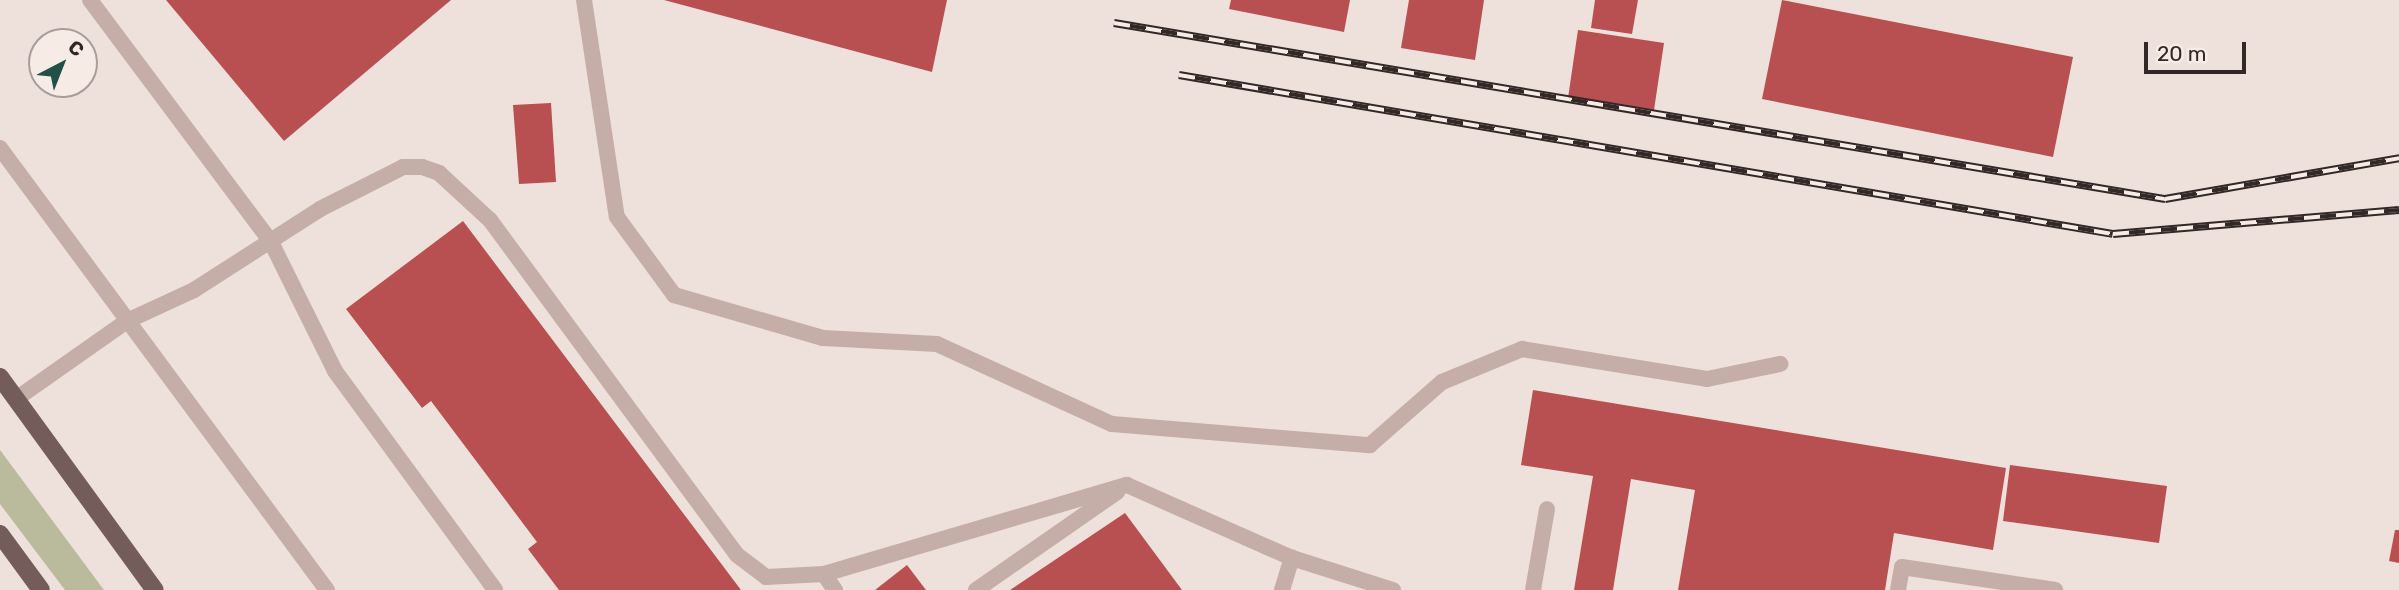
<!DOCTYPE html>
<meta charset="utf-8">
<style>
body{margin:0}
#map{position:relative;width:2399px;height:590px;overflow:hidden;background:#eee0da;font-family:Rubik,sans-serif}
div>[style]{position:absolute}
[style*='--x']{left:calc(var(--x)*1px);top:calc(var(--y)*1px);width:calc(var(--w)*1px);rotate:calc(var(--a)*1deg)}
.green>*{inset:0;background:#b9bb9c}
.building>*{inset:0;background:#b84f50}
.lane>*{height:16px;margin:-8px;padding:0 8px;transform-origin:8px;border-radius:8px;background:#c5aea8}
.primary>*{height:18px;margin:-9px;padding:0 9px;transform-origin:9px;border-radius:9px;background:#735c5a}
.rail>*{height:8px;margin-top:-4px;transform-origin:0;background:repeating-linear-gradient(90deg,#f7ebe6 0 16px,#322827 0 32px);box-sizing:border-box;border-block:2px solid #322827}
span{translate:-50% -50%;white-space:nowrap;text-align:center;line-height:1.15;-webkit-text-stroke:7px #f7ebe6;paint-order:stroke}
.north{position:absolute;left:28px;top:28px;width:70px;height:70px;box-sizing:border-box;background:#f7ebe6;border:2px solid #a89d9a;border-radius:50%;rotate:42deg;font-size:19px;font-weight:700;line-height:28px;text-align:center;color:#322827}
.north::after{content:'';display:block;margin:auto;width:24px;height:32px;background:#224f46;clip-path:polygon(50% 0,100% 100%,50% 72%,0 100%)}
.scale{position:absolute;left:2144px;top:42px;width:102px;height:32px;box-sizing:border-box;border:4px solid #322827;border-top:0;padding-left:9px;font-size:21px;line-height:24px;white-space:nowrap;color:#322827;-webkit-text-stroke:5px #f7ebe6;paint-order:stroke}
</style>
<div id="map">
<div class="green">
<div style="clip-path:polygon(0 450px,104px 590px,65px 590px,0 504px)"></div>
</div>
<div class="building">
<div style="clip-path:polygon(166px 0,451px 0,284px 141px)"></div>
<div style="clip-path:polygon(664px 0,947px 0,932px 72px)"></div>
<div style="clip-path:polygon(1231px 0,1350px 0,1344px 32px,1229px 9px)"></div>
<div style="clip-path:polygon(1409px 0,1484px 0,1475px 60px,1401px 48px)"></div>
<div style="clip-path:polygon(1595px 0,1638px 0,1632px 34px,1591px 28px)"></div>
<div style="clip-path:polygon(1782px 0,2073px 57px,2053px 157px,1762px 99px)"></div>
<div style="clip-path:polygon(1578px 30px,1664px 43px,1654px 110px,1568px 98px)"></div>
<div style="clip-path:polygon(551px 103px,556px 182px,519px 184px,513px 105px)"></div>
<div style="clip-path:polygon(463px 221px,741px 590px,559px 590px,528px 549px,537px 542px,431px 401px,422px 408px,346px 309px)"></div>
<div style="clip-path:polygon(1533px 390px,2006px 468px,1993px 550px,1894px 533px,1885px 590px,1678px 590px,1695px 490px,1631px 479px,1613px 590px,1574px 590px,1593px 476px,1521px 465px)"></div>
<div style="clip-path:polygon(2010px 465px,2167px 486px,2159px 543px,2003px 521px)"></div>
<div style="clip-path:polygon(1125px 513px,1182px 590px,1010px 590px)"></div>
<div style="clip-path:polygon(2395px 530px,2399px 530px,2399px 563px,2389px 561px)"></div>
<div style="clip-path:polygon(907px 565px,926px 590px,875px 590px)"></div>
</div>
<div class="lane">
<div style="--x:90;--y:0;--w:302;--a:53.2"></div>
<div style="--x:271;--y:242;--w:144;--a:63.6"></div>
<div style="--x:335;--y:371;--w:271;--a:53.8"></div>
<div style="--x:584;--y:0;--w:219;--a:81.4"></div>
<div style="--x:617;--y:217;--w:97;--a:53.8"></div>
<div style="--x:674;--y:295;--w:155;--a:16.1"></div>
<div style="--x:823;--y:338;--w:114;--a:3"></div>
<div style="--x:937;--y:344;--w:192;--a:24.6"></div>
<div style="--x:1112;--y:424;--w:259;--a:4.7"></div>
<div style="--x:1370;--y:445;--w:96;--a:-41.2"></div>
<div style="--x:1442;--y:382;--w:87;--a:-22.4"></div>
<div style="--x:1522;--y:349;--w:187;--a:9.2"></div>
<div style="--x:1707;--y:379;--w:75;--a:-11.6"></div>
<div style="--x:0;--y:148;--w:550;--a:53.51"></div>
<div style="--x:16;--y:399;--w:136;--a:-35.1"></div>
<div style="--x:127;--y:321;--w:74;--a:-24.8"></div>
<div style="--x:194;--y:290;--w:150;--a:-32.7"></div>
<div style="--x:320;--y:209;--w:93;--a:-26.8"></div>
<div style="--x:403;--y:167;--w:19;--a:0"></div>
<div style="--x:422;--y:167;--w:18;--a:19"></div>
<div style="--x:439;--y:173;--w:69;--a:42.7"></div>
<div style="--x:490;--y:220;--w:416;--a:53.6"></div>
<div style="--x:737;--y:555;--w:36;--a:37"></div>
<div style="--x:766;--y:577;--w:58;--a:-3"></div>
<div style="--x:835;--y:590;--w:19;--a:-125"></div>
<div style="--x:824;--y:574;--w:316;--a:-16.4"></div>
<div style="--x:1127;--y:485;--w:180;--a:23.9"></div>
<div style="--x:1292;--y:558;--w:106;--a:17.6"></div>
<div style="--x:976;--y:590;--w:172;--a:-34.8"></div>
<div style="--x:1282;--y:590;--w:34;--a:-73"></div>
<div style="--x:1533;--y:590;--w:82;--a:-80.2"></div>
<div style="--x:1898;--y:590;--w:23;--a:-80"></div>
<div style="--x:1902;--y:567;--w:155;--a:8.5"></div>
</div>
<div class="primary">
<div style="--x:0;--y:377;--w:263;--a:54"></div>
<div style="--x:0;--y:534;--w:69;--a:53.8"></div>
</div>
<div class="rail">
<div style="--x:1114;--y:23;--w:1066;--a:9.51"></div>
<div style="--x:2165;--y:199;--w:238;--a:-9.9"></div>
<div style="--x:1179;--y:75;--w:947;--a:9.66"></div>
<div style="--x:2113;--y:234;--w:287;--a:-4.8"></div>
</div>
<div class="north">С</div>
<div class="scale">20 m</div>
</div>
